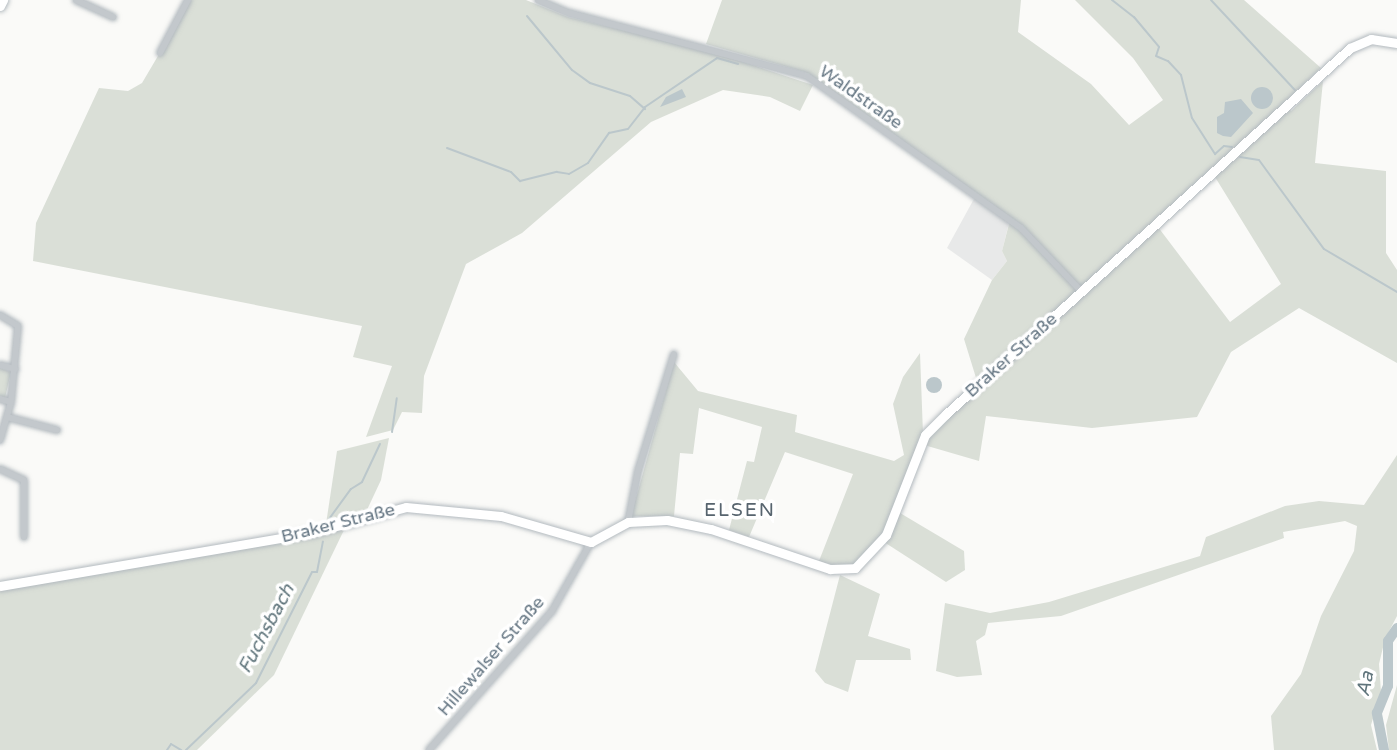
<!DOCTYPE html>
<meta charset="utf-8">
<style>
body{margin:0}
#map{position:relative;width:1397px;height:750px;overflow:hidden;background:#fafaf8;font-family:"Varela Round",sans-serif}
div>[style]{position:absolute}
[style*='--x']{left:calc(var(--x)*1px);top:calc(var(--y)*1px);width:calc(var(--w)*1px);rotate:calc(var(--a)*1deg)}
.built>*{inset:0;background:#e8e9e9}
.green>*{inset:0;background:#dadfd7}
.water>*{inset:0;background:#bbc7cb}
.round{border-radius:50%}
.stream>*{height:2px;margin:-1px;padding:0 1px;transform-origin:1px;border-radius:1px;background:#bbc7cb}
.river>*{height:10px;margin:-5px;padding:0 5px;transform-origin:5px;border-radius:5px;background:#bbc7cb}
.roads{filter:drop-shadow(0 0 2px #b3babf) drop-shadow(0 0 2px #b3babf)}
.street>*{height:6px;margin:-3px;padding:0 3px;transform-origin:3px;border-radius:3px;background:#c3c8cc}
.secondary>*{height:9px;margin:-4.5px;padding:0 4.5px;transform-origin:4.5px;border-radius:4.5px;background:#fff}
span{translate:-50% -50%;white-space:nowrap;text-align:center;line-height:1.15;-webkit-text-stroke:7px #fff;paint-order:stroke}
.street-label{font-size:18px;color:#657683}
.neighbourhood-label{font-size:19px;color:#57646e;letter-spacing:2px}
.water-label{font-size:19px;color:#60757c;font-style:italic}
</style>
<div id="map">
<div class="built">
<div style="clip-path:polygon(975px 197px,1009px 223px,1002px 251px,1007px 261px,992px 280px,947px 248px)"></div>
</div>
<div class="green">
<div style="clip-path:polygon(191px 0,526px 0,568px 17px,716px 53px,813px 85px,800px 111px,770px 97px,723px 90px,651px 122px,522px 233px,466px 264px,424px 376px,422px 413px,402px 412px,393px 430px,366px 437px,392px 366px,353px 357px,362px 326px,33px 261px,36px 223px,99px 88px,128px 91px,142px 83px)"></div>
<div style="clip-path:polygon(evenodd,722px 0,1021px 0,1018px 32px,1091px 84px,1129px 125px,1163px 100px,1133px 58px,1075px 0,1244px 0,1321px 68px,1284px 103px,1291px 111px,1323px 81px,1315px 163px,1386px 171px,1386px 253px,1397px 270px,1397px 363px,1299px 308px,1231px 352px,1197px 417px,1092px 428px,986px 416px,979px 461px,924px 445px,877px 544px,858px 563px,839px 567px,819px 561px,853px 474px,785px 452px,749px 537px,729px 530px,747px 461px,754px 462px,762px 427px,699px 408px,693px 454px,680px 453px,674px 516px,631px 516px,674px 362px,698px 391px,797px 415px,795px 432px,894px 461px,904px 455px,893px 404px,903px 377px,920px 353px,923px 434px,977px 381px,964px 339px,992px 280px,1007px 261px,1002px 251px,1010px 220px,948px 173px,805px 72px,706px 44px,722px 0,1215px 177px,1281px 284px,1230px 322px,1158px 227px,1215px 177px)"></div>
<div style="clip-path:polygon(0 368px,11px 372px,5px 398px,0 396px)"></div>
<div style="clip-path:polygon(389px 438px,381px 480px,366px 512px,326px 524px,337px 451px)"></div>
<div style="clip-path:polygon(1397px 455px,1397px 616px,1385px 639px,1379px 664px,1381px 692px,1371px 725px,1377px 750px,1274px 750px,1271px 716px,1301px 674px,1321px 616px,1354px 551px,1357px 526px,1345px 521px,1283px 532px,1284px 538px,1061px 616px,988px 623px,985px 635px,976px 641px,982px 675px,957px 677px,936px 671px,945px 603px,990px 613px,1049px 602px,1200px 556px,1206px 537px,1285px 506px,1319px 501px,1364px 505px)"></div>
<div style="clip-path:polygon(900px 513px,964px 551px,965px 570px,946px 582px,884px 542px)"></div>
<div style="clip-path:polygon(344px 530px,274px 675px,197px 750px,0 750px,0 588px)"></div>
<div style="clip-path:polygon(840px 575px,880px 594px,868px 636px,910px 649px,911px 660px,856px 660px,848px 692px,825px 683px,815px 671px)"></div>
<div style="clip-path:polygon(1397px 649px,1397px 750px,1389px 750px,1386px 725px,1397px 685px)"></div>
</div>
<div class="water">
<div class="round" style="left:1251px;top:87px;width:22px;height:22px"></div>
<div style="clip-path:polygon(682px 89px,686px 97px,660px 107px,666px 97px)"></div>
<div style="clip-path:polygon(1241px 99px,1253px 113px,1231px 137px,1223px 136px,1217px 133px,1217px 117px,1224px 113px,1225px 102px)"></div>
<div class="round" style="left:926px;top:377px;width:16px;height:16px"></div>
</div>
<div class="stream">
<div style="--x:1112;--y:0;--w:28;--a:38"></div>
<div style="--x:1134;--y:17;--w:39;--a:50"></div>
<div style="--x:1159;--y:47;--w:9;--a:108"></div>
<div style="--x:1156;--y:56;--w:13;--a:23"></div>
<div style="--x:1168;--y:61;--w:19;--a:47"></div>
<div style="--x:1181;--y:75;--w:44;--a:75.7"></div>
<div style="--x:1192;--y:118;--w:43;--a:57.4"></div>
<div style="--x:1215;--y:154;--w:12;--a:-42"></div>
<div style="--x:1224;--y:146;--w:8;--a:7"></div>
<div style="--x:1211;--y:0;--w:123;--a:47"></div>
<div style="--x:527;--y:16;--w:70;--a:50.2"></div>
<div style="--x:572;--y:70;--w:22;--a:36"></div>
<div style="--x:590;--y:83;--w:42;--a:18"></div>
<div style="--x:630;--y:96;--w:20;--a:41"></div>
<div style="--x:447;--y:148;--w:68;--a:20.6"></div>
<div style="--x:511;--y:172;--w:13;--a:45"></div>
<div style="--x:520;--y:181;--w:38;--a:-14"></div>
<div style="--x:557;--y:172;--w:12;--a:9"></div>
<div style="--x:569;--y:174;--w:22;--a:-30"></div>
<div style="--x:588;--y:163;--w:37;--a:-55"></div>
<div style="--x:609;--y:133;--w:19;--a:-12"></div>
<div style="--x:628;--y:129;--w:28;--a:-52"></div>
<div style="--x:645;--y:107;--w:87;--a:-34.2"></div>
<div style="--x:717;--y:58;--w:22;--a:16"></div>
<div style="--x:1240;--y:157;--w:19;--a:9"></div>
<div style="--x:1259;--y:160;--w:110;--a:53.9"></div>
<div style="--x:1324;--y:249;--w:85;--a:30.5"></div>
<div style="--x:392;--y:432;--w:34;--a:-82"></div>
<div style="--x:329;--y:519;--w:37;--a:-54"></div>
<div style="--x:351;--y:489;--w:13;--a:-32"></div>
<div style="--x:362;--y:482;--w:42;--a:-64.7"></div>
<div style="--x:167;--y:750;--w:7;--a:-56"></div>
<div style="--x:171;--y:744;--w:12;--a:31"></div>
<div style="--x:186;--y:750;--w:97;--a:-43.7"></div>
<div style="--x:256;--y:683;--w:124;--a:-63.2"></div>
<div style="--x:312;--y:572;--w:5;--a:0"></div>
<div style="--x:317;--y:572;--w:31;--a:-79"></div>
</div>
<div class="river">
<div style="--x:1384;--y:750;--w:38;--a:-101"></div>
<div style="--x:1377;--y:713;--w:29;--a:-68"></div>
<div style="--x:1388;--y:686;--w:45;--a:-90"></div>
<div style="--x:1388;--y:641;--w:16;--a:-55"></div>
</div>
<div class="roads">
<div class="street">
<div style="--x:76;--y:0;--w:41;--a:24.7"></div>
<div style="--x:538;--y:0;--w:34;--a:23"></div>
<div style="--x:569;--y:13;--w:246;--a:14.8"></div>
<div style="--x:807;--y:76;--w:262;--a:35.4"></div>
<div style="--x:1021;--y:228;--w:88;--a:46.4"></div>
<div style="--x:160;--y:53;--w:60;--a:-62.2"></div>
<div style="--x:0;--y:315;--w:21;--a:31"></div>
<div style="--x:18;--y:326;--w:76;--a:95.3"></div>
<div style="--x:11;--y:402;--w:40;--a:106"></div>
<div style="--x:0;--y:365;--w:16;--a:15"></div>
<div style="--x:0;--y:399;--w:11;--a:15"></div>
<div style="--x:7;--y:417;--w:52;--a:14.6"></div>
<div style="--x:0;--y:469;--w:26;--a:25"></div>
<div style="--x:24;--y:480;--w:57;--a:90"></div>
<div style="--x:628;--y:522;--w:52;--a:-78.9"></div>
<div style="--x:638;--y:471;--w:122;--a:-72.9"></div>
<div style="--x:429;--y:750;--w:186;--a:-48.5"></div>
<div style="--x:552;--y:611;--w:79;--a:-60.5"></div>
</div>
<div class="secondary">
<div style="--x:0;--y:6;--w:7;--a:-63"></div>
<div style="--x:0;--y:586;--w:315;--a:-9.7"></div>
<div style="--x:311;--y:533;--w:98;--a:-15.3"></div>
<div style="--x:406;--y:507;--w:95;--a:5.4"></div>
<div style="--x:501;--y:516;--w:94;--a:16.1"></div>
<div style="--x:591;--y:542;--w:42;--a:-28.4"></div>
<div style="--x:628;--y:522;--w:39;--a:-3"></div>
<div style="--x:667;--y:520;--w:45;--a:11.6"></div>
<div style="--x:711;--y:529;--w:126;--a:18.6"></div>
<div style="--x:830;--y:569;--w:25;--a:-2"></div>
<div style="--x:855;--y:568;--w:45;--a:-46.8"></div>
<div style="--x:886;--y:535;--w:107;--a:-68.7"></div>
<div style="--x:925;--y:435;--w:30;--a:-45"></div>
<div style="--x:946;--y:414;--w:545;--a:-42.17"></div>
<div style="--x:1350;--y:48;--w:23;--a:-23"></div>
<div style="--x:1371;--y:39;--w:26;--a:9"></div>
</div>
</div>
<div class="street-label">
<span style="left:861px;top:97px;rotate:35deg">Waldstraße</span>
<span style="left:1011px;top:355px;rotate:-42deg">Braker Straße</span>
<span style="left:338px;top:523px;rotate:-14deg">Braker Straße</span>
<span style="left:491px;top:656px;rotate:-49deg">Hillewalser Straße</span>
</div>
<div class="neighbourhood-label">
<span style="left:740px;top:511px">ELSEN</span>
</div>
<div class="water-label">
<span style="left:267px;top:629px;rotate:-62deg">Fuchsbach</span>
<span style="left:1366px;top:684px;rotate:-78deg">Aa</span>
</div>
</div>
